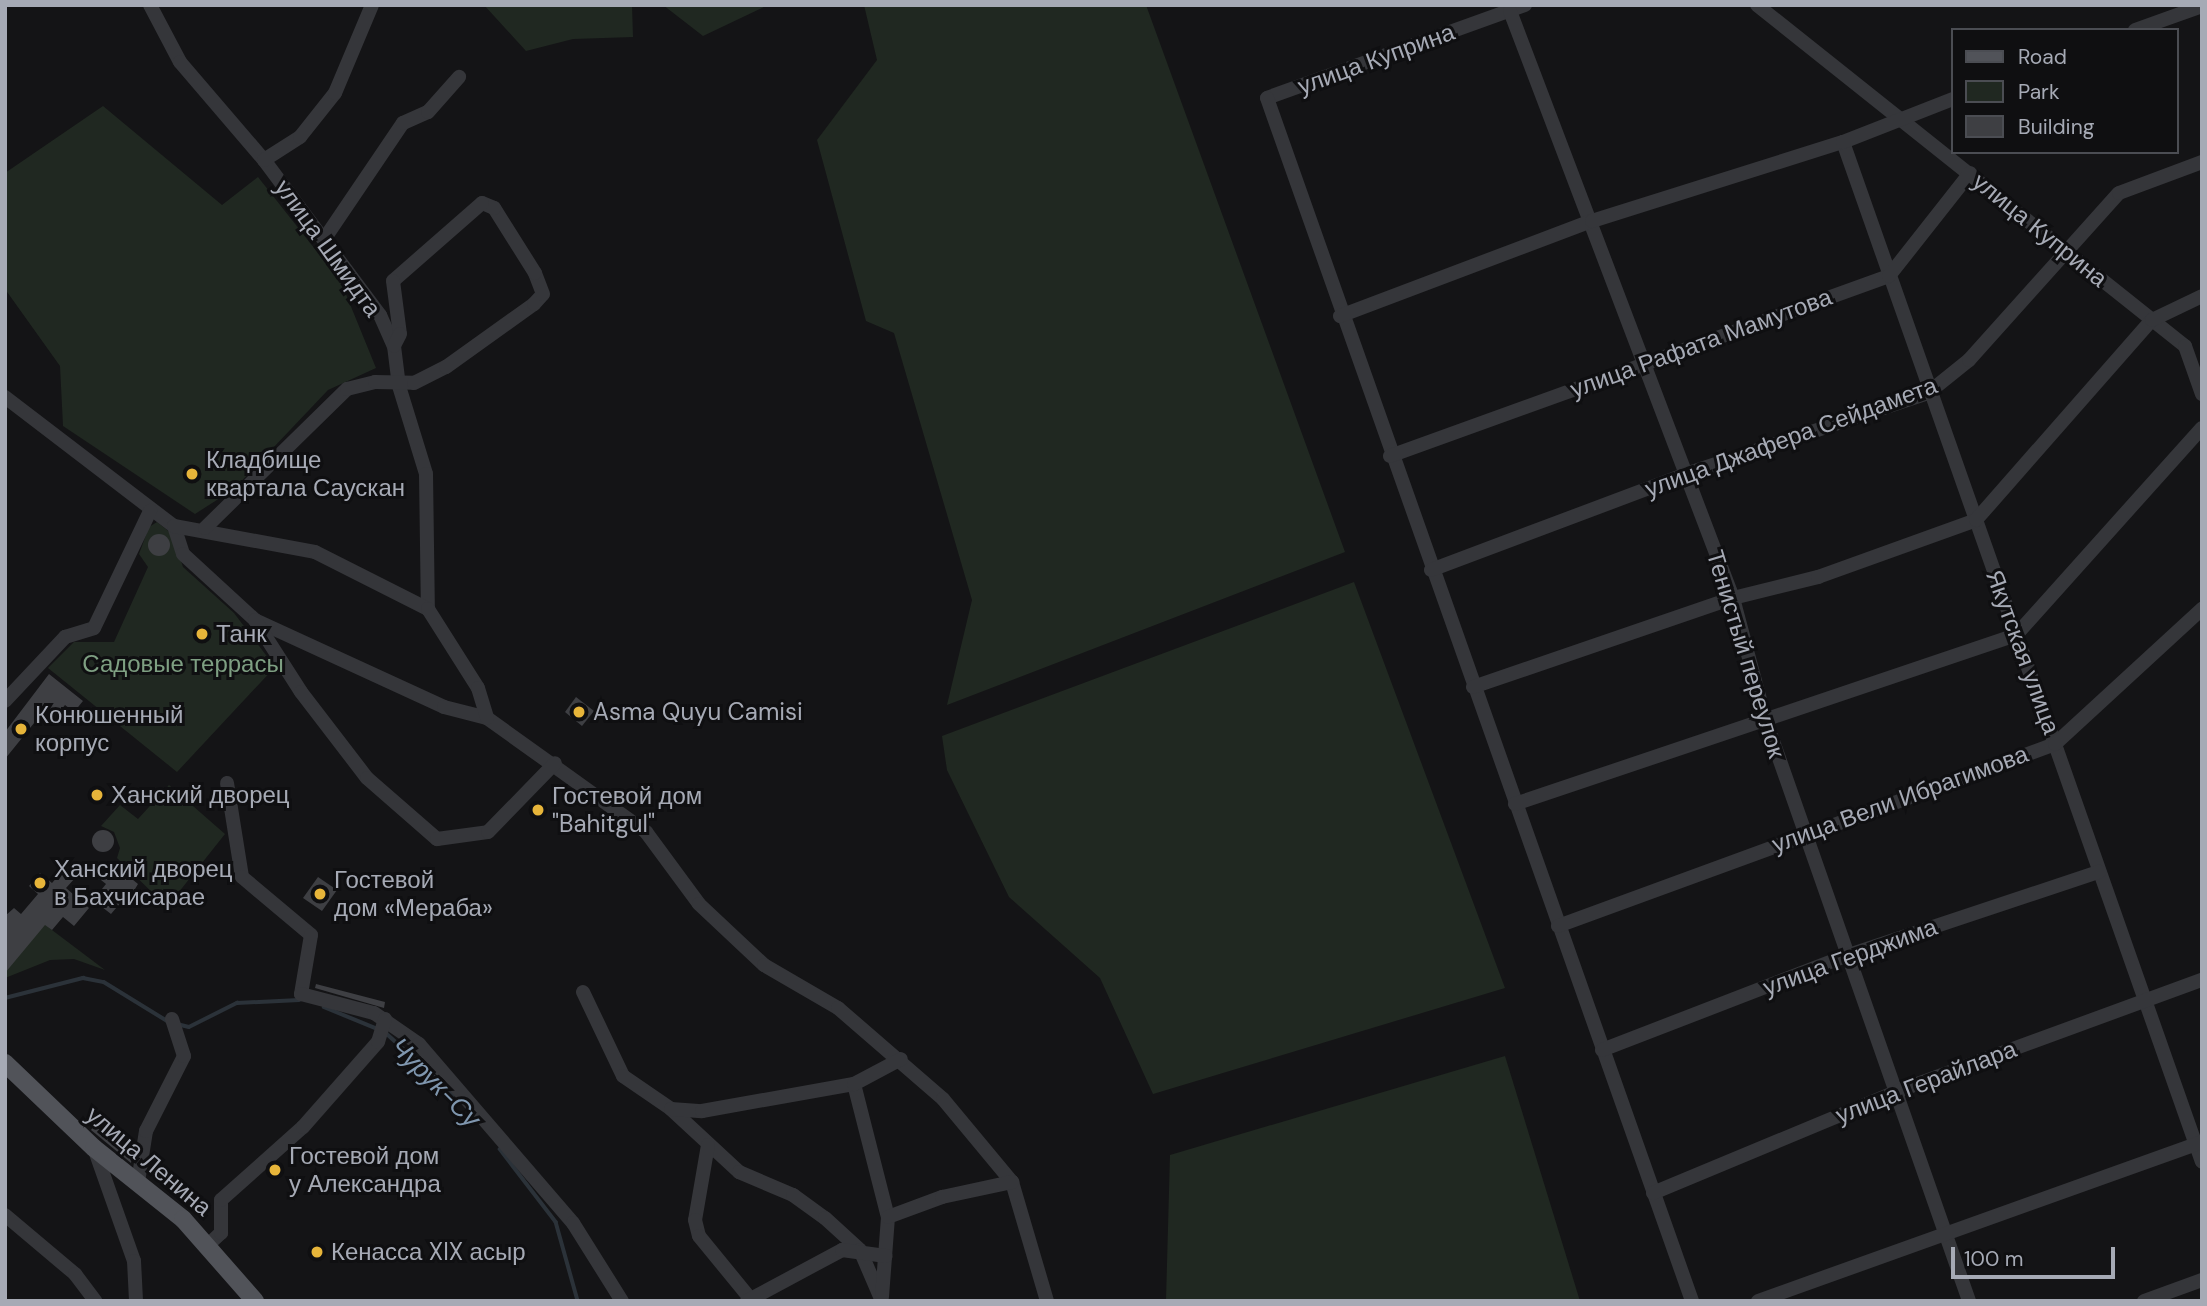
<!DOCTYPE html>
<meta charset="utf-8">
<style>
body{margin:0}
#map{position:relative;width:2207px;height:1306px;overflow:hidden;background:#141416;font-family:"DM Sans",sans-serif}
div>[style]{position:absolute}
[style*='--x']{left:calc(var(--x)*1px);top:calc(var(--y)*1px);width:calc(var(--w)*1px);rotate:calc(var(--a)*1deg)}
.green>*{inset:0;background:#202821}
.stream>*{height:3.5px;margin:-1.75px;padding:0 1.75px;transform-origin:1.75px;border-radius:1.75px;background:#2b3239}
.building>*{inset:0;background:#3e3f43}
.round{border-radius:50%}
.minor>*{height:14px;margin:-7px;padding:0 7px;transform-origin:7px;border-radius:7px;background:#35363a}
.major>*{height:18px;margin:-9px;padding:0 9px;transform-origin:9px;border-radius:9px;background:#515359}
.dots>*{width:19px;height:19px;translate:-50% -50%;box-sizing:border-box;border:4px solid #0f0f11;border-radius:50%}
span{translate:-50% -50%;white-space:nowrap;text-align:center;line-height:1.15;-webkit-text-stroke:6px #0f0f11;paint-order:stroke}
.street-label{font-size:24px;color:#a6aab5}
.poi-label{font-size:24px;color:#a6aab5}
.left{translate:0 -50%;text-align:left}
.park-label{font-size:24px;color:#7e9f82}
.water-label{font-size:26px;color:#7f96ae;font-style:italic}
.frame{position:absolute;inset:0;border:7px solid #a6aab5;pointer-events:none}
.legend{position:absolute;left:1951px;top:28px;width:228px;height:126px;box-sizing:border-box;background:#0f0f11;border:2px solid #4b4d53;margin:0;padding:9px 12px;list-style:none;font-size:21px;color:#a6aab5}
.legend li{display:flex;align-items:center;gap:14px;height:35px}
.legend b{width:35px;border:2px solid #4b4d53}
.scale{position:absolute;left:1951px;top:1247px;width:164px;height:32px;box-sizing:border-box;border:4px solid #a6aab5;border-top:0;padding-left:9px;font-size:21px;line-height:24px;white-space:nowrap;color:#a6aab5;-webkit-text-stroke:5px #0f0f11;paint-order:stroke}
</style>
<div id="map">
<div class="green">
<div style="clip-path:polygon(484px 5px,632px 5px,633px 37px,573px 39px,526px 51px)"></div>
<div style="clip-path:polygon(663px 5px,768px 5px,703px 36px)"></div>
<div style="clip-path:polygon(864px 5px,1146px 5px,1345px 552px,947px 705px,972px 600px,894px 333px,866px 321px,817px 140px,877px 60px)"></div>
<div style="clip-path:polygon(103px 106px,222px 205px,258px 177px,341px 282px,376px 368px,328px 390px,234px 489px,195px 514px,63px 426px,60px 366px,5px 289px,5px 173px)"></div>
<div style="clip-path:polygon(157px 522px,172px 534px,183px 567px,234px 613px,275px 667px,177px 772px,48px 668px,74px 642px,114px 642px,148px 567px,139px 554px,149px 527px)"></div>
<div style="clip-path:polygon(1354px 582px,1505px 988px,1153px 1094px,1100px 978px,1009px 897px,947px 770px,942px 736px)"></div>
<div style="clip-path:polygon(169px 785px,225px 834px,167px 907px,117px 858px,120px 848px,114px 832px,101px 826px,120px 805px,138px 819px)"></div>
<div style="clip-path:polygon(45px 924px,52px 930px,105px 970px,74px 959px,50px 960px,5px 978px,5px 970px)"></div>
<div style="clip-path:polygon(1505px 1056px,1580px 1301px,1166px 1301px,1170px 1155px)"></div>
</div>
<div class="stream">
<div style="--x:5;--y:998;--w:81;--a:-14.4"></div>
<div style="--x:83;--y:978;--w:21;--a:11"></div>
<div style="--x:104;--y:982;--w:76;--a:31.6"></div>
<div style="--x:324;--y:1007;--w:58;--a:22.2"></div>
<div style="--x:177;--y:1024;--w:12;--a:14"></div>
<div style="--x:189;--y:1027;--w:54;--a:-26.6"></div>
<div style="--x:237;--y:1003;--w:62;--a:-2.8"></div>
<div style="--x:385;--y:1032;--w:93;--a:42.4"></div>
<div style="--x:500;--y:1149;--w:92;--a:52.5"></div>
<div style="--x:556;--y:1222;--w:82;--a:74.4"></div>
</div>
<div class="building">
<div class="round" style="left:148px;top:534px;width:22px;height:22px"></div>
<div style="clip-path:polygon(49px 674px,83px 701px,74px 712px,65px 705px,57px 715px,47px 707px,5px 759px,5px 732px)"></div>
<div style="clip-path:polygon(576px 697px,594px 711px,582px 726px,565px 712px)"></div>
<div class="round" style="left:92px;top:830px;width:22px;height:22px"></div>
<div style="clip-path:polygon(65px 868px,76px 877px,66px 888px,89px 908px,74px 926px,63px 917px,52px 930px,45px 925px,5px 973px,5px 916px,14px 908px,21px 914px,38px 894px,29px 886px,40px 873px,52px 883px)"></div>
<div style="clip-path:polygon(109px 870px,116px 876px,121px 870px,138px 884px,126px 904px,122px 901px,111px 914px,93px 900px,106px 884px,101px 880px)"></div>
<div style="clip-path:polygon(318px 877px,337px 890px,322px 911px,303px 898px)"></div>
<div style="clip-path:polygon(316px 984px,385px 1002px,384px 1008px,315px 988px)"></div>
<div style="clip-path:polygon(98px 1120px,133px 1150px,131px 1163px,91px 1130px)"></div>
</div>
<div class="minor">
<div style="--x:150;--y:5;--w:64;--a:62.2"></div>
<div style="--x:180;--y:62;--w:129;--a:49.4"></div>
<div style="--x:264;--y:160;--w:194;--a:53.2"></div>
<div style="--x:380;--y:315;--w:34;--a:66"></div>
<div style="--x:394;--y:346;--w:40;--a:82.9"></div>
<div style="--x:399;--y:386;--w:92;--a:72.9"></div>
<div style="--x:426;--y:474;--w:135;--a:89.2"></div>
<div style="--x:1525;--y:5;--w:274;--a:160.2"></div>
<div style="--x:1267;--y:98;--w:1276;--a:70.54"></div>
<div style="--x:1757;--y:5;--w:547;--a:38.55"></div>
<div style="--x:2185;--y:346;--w:51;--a:70.5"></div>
<div style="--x:1510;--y:11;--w:628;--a:69.2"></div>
<div style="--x:1733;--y:598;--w:124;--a:75.1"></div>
<div style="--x:1765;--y:718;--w:618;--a:70.71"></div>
<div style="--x:2135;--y:30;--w:71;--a:-19.7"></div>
<div style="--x:1843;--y:142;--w:1081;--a:70.61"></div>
<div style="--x:264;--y:160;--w:43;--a:-32.6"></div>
<div style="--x:300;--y:137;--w:56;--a:-51.5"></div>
<div style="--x:335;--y:93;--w:95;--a:-67.2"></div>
<div style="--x:325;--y:238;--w:139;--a:-55.9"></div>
<div style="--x:403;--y:123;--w:27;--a:-24"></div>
<div style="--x:428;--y:112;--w:47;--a:-48.5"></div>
<div style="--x:1340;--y:316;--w:269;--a:-20.7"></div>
<div style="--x:1592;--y:221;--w:263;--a:-17.5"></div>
<div style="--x:1843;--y:142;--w:118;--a:-21.4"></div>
<div style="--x:5;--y:397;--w:213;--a:37.4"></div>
<div style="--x:174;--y:526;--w:29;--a:72"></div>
<div style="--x:183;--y:554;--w:98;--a:42.5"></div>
<div style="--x:255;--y:620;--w:208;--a:24.7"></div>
<div style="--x:444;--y:707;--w:44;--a:14.3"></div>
<div style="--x:487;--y:718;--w:196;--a:35.6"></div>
<div style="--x:646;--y:832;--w:89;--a:53.6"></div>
<div style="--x:699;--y:904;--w:89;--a:43.2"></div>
<div style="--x:764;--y:965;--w:86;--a:30.2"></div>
<div style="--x:838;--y:1008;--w:139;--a:40.9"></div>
<div style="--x:943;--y:1099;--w:108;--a:50.3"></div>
<div style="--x:1012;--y:1182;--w:124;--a:73.6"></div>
<div style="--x:1390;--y:456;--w:530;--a:-19.84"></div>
<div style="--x:1889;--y:276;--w:131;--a:-51.8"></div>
<div style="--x:174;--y:526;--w:143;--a:10.4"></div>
<div style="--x:315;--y:552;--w:127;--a:26.8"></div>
<div style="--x:428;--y:609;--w:93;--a:57.7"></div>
<div style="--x:478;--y:688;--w:31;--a:73"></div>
<div style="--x:205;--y:528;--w:199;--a:-44.4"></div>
<div style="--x:347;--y:389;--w:29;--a:-14"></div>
<div style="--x:375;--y:382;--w:39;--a:1"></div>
<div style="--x:414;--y:383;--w:36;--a:-27"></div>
<div style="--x:446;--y:367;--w:108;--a:-35.6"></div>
<div style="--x:534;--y:304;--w:13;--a:-48"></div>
<div style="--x:543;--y:294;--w:22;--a:-111"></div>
<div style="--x:535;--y:273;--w:77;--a:-122.2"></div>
<div style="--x:494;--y:208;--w:13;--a:-157"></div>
<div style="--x:482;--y:203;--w:118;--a:138.8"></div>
<div style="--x:393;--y:281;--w:53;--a:82.5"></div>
<div style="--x:400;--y:334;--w:13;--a:117"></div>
<div style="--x:1431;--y:570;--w:272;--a:-20.6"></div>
<div style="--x:1686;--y:474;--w:255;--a:-18.5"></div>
<div style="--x:1928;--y:393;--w:53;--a:-38.8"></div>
<div style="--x:1969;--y:360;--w:224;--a:-48.1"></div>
<div style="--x:2119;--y:193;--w:89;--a:-20.5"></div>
<div style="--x:255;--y:620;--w:85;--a:57.4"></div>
<div style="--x:301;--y:692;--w:108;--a:52.5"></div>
<div style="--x:367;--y:778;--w:93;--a:41.1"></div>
<div style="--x:437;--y:839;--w:51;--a:-7.8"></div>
<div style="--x:488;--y:832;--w:96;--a:-45.8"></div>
<div style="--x:1473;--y:687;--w:275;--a:-18.9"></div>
<div style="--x:1733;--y:598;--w:88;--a:-13.9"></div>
<div style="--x:1818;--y:577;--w:168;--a:-19.8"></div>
<div style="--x:1976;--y:520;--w:266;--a:-48.7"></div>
<div style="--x:2152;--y:320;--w:55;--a:-25.6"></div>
<div style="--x:5;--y:701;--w:88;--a:-46.8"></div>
<div style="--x:65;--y:637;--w:30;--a:-17"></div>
<div style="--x:94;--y:628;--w:130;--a:-64.4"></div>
<div style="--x:227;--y:783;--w:95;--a:80.9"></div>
<div style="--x:242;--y:877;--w:90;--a:40"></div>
<div style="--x:311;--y:935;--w:60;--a:99.6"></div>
<div style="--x:301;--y:994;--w:75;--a:14.6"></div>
<div style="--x:374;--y:1013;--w:55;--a:34.6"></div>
<div style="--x:419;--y:1044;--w:236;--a:49.3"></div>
<div style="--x:573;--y:1223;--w:92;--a:57.9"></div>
<div style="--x:1515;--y:804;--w:529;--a:-18.64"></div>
<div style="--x:2016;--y:635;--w:278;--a:-48.1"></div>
<div style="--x:1558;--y:926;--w:529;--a:-20.11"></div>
<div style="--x:2055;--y:744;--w:200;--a:-42.6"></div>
<div style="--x:583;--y:992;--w:93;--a:64.5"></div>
<div style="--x:623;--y:1076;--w:58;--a:34.5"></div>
<div style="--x:671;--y:1109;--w:93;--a:42.8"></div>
<div style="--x:739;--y:1172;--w:59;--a:23.1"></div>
<div style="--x:793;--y:1195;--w:39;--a:36"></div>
<div style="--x:825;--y:1218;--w:47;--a:42.4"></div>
<div style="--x:860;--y:1250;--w:56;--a:66.7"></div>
<div style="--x:1602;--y:1050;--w:261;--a:-21.1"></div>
<div style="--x:1846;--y:956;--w:267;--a:-18.4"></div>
<div style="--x:854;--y:1084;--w:137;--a:75.7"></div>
<div style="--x:888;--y:1217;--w:80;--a:94.3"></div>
<div style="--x:671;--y:1109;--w:31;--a:4"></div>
<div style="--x:702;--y:1111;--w:154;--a:-10.1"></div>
<div style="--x:854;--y:1084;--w:53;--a:-28"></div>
<div style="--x:708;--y:1145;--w:76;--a:99.8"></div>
<div style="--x:695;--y:1220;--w:16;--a:76"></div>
<div style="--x:699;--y:1236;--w:79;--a:50.7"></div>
<div style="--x:94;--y:1148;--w:120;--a:70.5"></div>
<div style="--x:134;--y:1261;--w:40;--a:87.1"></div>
<div style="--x:138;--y:1182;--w:52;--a:-81.1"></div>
<div style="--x:146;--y:1131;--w:84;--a:-63.1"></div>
<div style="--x:184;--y:1056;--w:39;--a:-108"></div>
<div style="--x:1653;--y:1193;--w:265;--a:-22.6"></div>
<div style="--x:1898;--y:1091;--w:324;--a:-20.1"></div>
<div style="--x:5;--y:1215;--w:92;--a:40.1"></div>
<div style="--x:75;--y:1274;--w:34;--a:53"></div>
<div style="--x:888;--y:1217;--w:58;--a:-20.3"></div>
<div style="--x:942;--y:1197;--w:72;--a:-12.1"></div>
<div style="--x:208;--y:1245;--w:18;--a:-43"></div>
<div style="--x:221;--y:1233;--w:33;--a:-90"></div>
<div style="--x:221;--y:1200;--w:110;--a:-41.7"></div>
<div style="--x:303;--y:1127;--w:113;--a:-48.6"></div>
<div style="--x:378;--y:1042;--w:24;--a:-73"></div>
<div style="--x:747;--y:1301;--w:108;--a:-28.2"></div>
<div style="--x:842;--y:1250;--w:44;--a:7.8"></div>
<div style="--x:1758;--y:1301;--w:472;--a:-19.7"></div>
<div style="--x:2144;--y:1301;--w:62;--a:-19.9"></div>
</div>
<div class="major">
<div style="--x:5;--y:1063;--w:123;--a:43.7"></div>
<div style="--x:94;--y:1148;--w:114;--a:38.6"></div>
<div style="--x:183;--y:1219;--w:109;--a:48.7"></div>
</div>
<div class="dots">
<div style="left:192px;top:474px;background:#e7b53a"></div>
<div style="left:202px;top:634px;background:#e7b53a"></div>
<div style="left:579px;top:712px;background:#e7b53a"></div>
<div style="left:21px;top:729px;background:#e7b53a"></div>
<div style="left:97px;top:795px;background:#e7b53a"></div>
<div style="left:538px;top:810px;background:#e7b53a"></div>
<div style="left:40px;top:883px;background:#e7b53a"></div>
<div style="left:320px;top:894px;background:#e7b53a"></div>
<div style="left:275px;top:1170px;background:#e7b53a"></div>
<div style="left:317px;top:1252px;background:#e7b53a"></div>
</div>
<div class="street-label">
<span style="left:1376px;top:59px;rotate:-20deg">улица Куприна</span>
<span style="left:2040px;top:230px;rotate:39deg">улица Куприна</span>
<span style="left:328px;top:248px;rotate:54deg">улица Шмидта</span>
<span style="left:1701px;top:343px;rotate:-20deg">улица Рафата Мамутова</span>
<span style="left:1791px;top:437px;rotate:-20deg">улица Джафера Сейдамета</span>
<span style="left:2023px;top:652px;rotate:70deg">Якутская улица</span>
<span style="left:1746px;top:654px;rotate:73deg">Тенистый переулок</span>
<span style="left:1900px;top:799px;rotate:-20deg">улица Вели Ибрагимова</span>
<span style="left:1850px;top:957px;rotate:-20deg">улица Герджима</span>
<span style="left:1926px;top:1082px;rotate:-21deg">улица Герайлара</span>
<span style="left:149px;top:1161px;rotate:40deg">улица Ленина</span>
</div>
<div class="poi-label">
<span class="left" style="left:206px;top:474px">Кладбище<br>квартала Саускан</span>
<span class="left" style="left:216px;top:634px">Танк</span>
<span class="left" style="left:593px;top:712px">Asma Quyu Camisi</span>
<span class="left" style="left:35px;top:729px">Конюшенный<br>корпус</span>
<span class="left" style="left:111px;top:795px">Ханский дворец</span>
<span class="left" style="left:552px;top:810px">Гостевой дом<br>"Bahitgul"</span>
<span class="left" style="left:54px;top:883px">Ханский дворец<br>в Бахчисарае</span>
<span class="left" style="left:334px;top:894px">Гостевой<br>дом «Мераба»</span>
<span class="left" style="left:289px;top:1170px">Гостевой дом<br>у Александра</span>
<span class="left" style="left:331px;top:1252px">Кенасса XIX асыр</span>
</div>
<div class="park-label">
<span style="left:183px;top:664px">Садовые террасы</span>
</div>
<div class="water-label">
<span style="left:435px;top:1083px;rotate:45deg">Чурук-Су</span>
</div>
<div class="frame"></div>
<ul class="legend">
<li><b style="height:9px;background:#515359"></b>Road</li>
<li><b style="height:19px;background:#202821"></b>Park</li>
<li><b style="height:19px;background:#3e3f43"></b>Building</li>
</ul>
<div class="scale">100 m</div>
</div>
